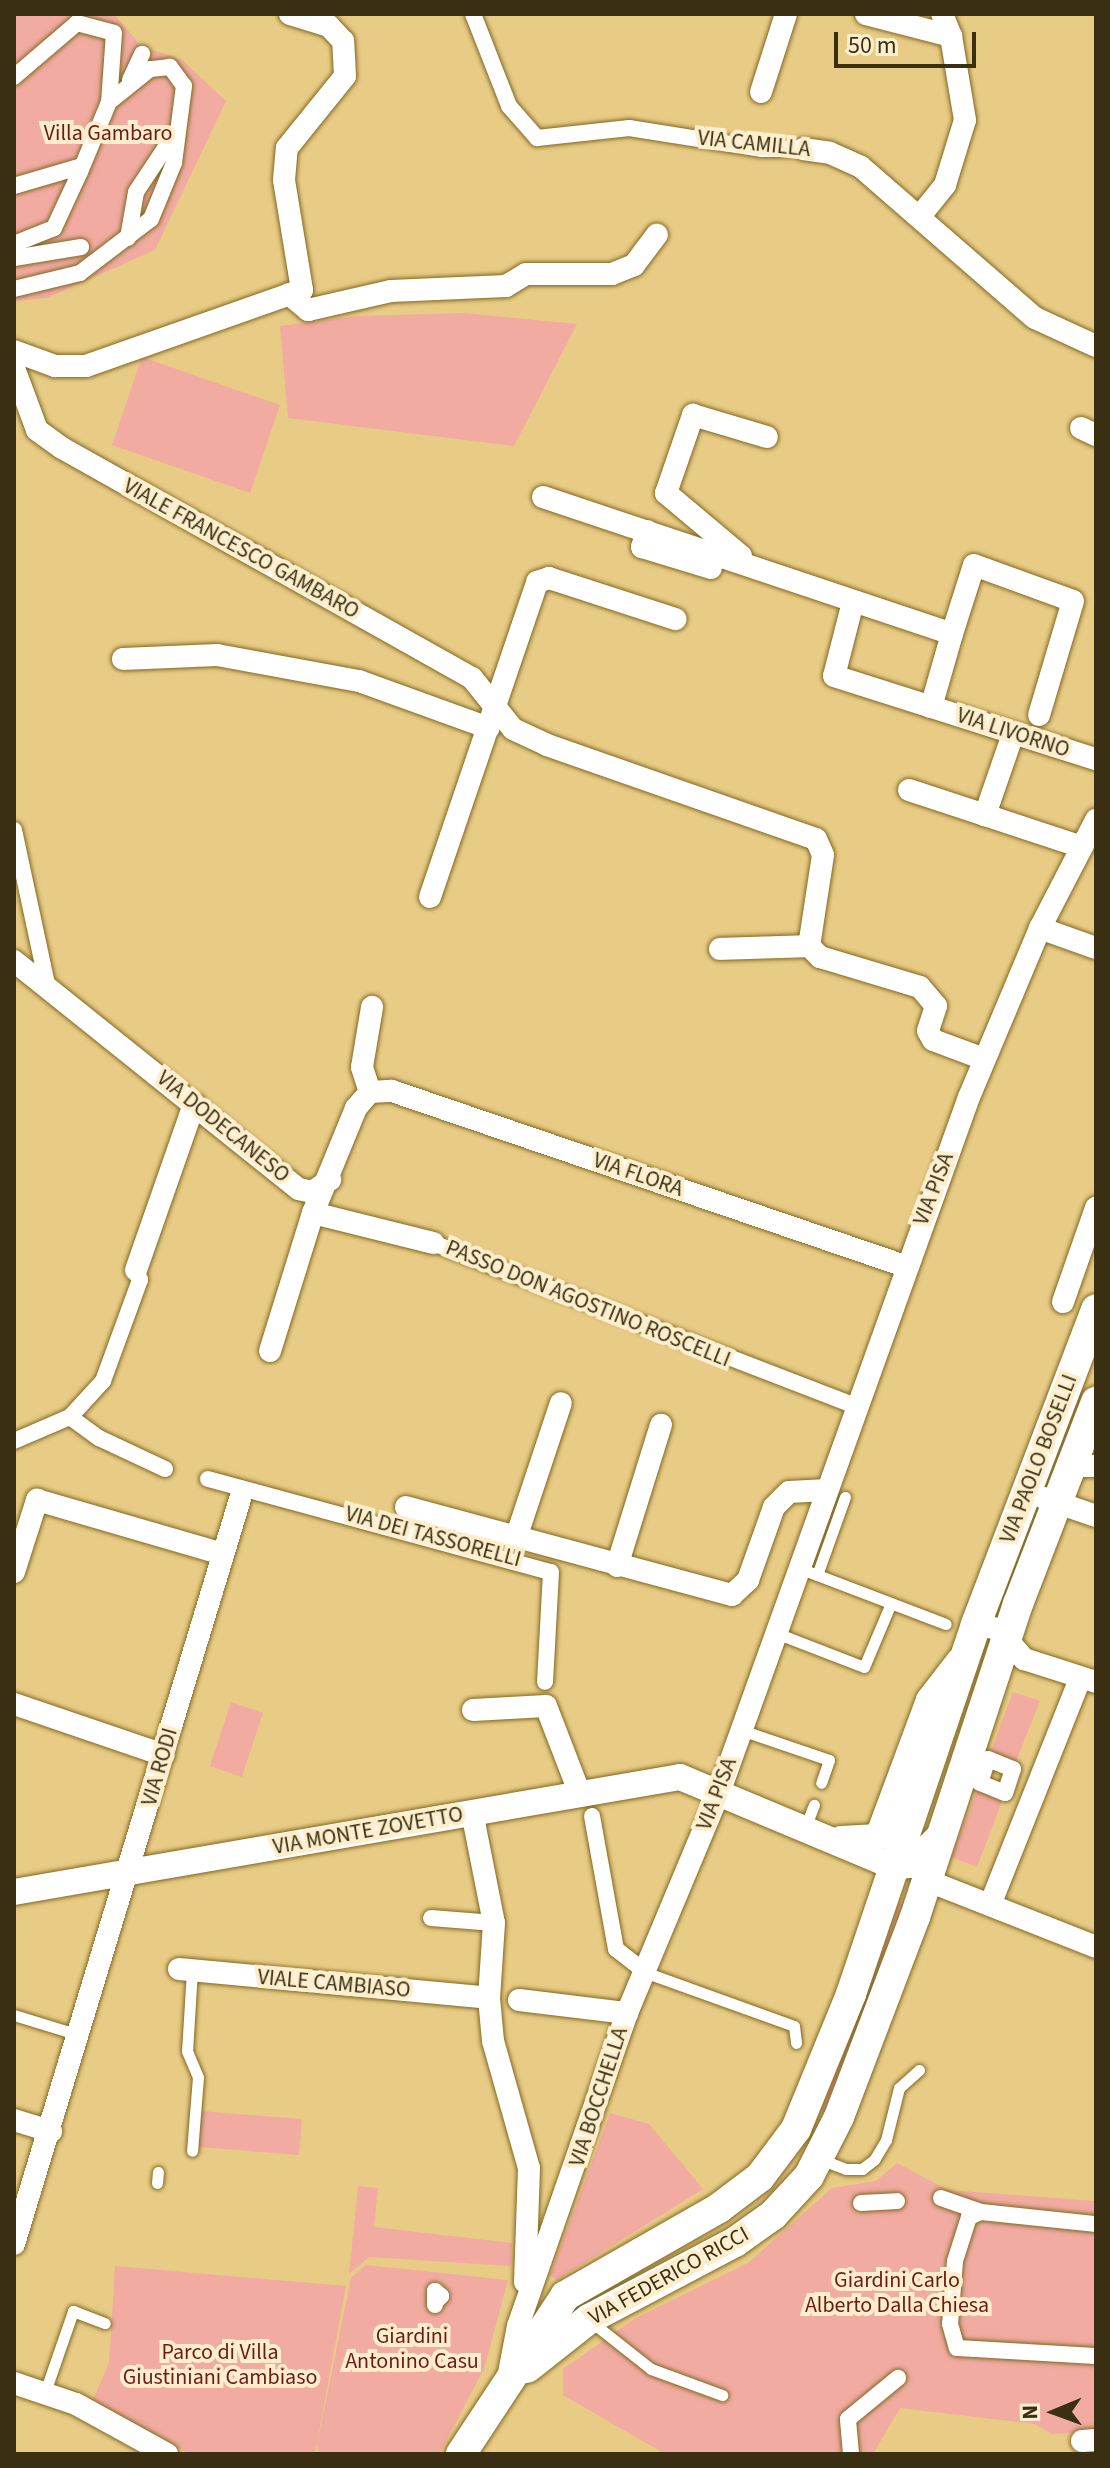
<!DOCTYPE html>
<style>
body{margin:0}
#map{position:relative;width:1110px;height:2468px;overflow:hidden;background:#e8cc86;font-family:"Source Sans 3",sans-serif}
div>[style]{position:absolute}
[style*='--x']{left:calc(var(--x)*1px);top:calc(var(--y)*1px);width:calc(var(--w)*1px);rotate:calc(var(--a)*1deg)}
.green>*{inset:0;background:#f1aba1}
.roads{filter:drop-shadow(0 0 2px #836821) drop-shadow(0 0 2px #836821)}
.service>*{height:11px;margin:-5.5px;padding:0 5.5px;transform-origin:5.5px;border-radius:5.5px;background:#fff}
.pedestrian>*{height:16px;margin:-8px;padding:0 8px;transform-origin:8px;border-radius:8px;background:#fff}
.minor>*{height:22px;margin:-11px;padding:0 11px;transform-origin:11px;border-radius:11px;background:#fff}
.tertiary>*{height:26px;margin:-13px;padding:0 13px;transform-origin:13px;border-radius:13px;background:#fff}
.secondary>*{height:30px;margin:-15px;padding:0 15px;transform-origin:15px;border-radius:15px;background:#fff}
span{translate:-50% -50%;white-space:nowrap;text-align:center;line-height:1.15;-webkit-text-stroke:8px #fdefcd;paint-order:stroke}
.park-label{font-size:22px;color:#711914}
.street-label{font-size:22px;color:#3a2f12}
.frame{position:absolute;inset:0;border:16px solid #3a2f12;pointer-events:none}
.north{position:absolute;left:1014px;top:2372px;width:80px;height:80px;-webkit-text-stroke:6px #fdefcd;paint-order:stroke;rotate:269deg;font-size:22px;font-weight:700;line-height:32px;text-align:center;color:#3a2f12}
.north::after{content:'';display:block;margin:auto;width:28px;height:36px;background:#3a2f12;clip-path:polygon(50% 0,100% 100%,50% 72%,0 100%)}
.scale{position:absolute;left:834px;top:32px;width:142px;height:36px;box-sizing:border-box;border:4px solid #3a2f12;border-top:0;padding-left:10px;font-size:24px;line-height:28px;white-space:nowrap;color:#3a2f12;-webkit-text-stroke:6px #fdefcd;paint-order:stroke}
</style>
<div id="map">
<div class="green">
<div style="clip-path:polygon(14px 14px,116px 16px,141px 46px,182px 60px,226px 101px,155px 250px,47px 298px,14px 301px)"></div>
<div style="clip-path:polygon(465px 313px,577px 324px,514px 446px,288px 418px,280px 326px,357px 316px)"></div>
<div style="clip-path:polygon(142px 357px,280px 405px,250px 493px,112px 445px)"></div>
<div style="clip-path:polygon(1013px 1692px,1040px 1701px,1013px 1769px,988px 1759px)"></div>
<div style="clip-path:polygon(231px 1702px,263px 1713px,242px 1777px,210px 1766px)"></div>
<div style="clip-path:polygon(980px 1783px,1005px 1793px,977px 1867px,951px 1857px)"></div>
<div style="clip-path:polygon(897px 1902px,905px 1906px,827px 2113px,817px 2108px)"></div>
<div style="clip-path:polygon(201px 2111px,302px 2119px,299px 2155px,198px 2147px)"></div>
<div style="clip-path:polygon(610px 2113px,649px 2124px,703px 2189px,557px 2280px,550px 2275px)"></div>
<div style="clip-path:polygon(897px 2163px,948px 2190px,1096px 2201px,1096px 2432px,1052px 2434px,1034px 2424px,900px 2408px,873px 2454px,665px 2454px,563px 2395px,563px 2369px,634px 2319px,748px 2263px,832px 2188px,876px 2181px)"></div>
<div style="clip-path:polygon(358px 2186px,378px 2188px,374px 2227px,512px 2243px,511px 2266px,369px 2257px,349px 2274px)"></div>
<div style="clip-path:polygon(366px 2265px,508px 2280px,484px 2369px,439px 2454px,319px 2454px,317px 2444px,351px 2278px)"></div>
<div style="clip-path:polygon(115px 2266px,346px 2286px,315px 2454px,190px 2454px,92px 2402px,109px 2363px)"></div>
</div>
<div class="roads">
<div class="service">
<div style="--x:799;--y:1568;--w:157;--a:20.9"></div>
<div style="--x:817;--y:1575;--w:83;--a:-70.3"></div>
<div style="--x:776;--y:1633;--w:94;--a:21.1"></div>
<div style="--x:864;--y:1667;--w:69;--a:-67.1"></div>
<div style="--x:741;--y:1730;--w:93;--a:18.8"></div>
<div style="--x:829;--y:1760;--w:24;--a:109"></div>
<div style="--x:805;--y:1828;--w:25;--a:-69"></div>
<div style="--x:192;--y:1970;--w:81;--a:93.5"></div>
<div style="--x:187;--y:2051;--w:28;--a:67"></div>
<div style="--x:198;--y:2077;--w:74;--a:94.6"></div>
<div style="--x:647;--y:1973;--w:156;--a:19.8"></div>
<div style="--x:794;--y:2026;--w:17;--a:83"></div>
<div style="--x:14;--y:2015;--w:68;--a:17.1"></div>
<div style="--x:820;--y:2159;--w:28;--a:21"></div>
<div style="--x:846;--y:2169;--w:16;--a:0"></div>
<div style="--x:862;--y:2169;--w:15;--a:-37"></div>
<div style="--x:874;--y:2160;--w:23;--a:-59"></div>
<div style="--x:886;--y:2140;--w:54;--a:-76"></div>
<div style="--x:899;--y:2088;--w:27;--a:-42"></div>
<div style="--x:157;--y:2183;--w:11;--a:-85"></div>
<div style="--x:589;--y:2320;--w:79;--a:38.3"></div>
<div style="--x:651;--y:2369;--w:76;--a:20.1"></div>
<div style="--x:45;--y:2392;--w:86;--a:-70.9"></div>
<div style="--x:73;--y:2311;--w:34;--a:21"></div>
</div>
<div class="pedestrian">
<div style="--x:473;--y:14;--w:99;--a:68.6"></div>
<div style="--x:509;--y:106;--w:43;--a:48.8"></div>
<div style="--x:537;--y:138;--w:93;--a:-6.2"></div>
<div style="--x:629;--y:128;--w:135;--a:9"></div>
<div style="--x:762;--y:149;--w:41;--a:0"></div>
<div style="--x:14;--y:77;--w:83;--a:-40.6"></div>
<div style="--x:77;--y:23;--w:38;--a:15"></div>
<div style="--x:114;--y:33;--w:69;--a:94.1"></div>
<div style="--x:109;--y:102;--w:76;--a:112.5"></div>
<div style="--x:80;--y:172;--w:62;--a:114.9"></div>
<div style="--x:54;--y:228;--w:43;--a:158.2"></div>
<div style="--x:130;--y:80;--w:29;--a:-65"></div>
<div style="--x:14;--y:186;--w:71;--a:-16.4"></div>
<div style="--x:128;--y:238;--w:47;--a:-80.1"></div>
<div style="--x:136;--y:192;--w:74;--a:-56.5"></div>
<div style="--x:14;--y:258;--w:68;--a:-9.3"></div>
<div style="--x:14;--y:289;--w:68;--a:-13.6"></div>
<div style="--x:80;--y:273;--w:89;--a:-37.3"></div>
<div style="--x:151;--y:219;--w:61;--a:-67.7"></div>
<div style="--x:174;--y:163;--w:78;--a:-82.6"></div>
<div style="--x:184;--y:86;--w:24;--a:-126"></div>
<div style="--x:170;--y:67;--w:20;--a:174"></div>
<div style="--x:150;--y:69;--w:53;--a:141.2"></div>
<div style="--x:14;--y:830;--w:157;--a:77.9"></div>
<div style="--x:433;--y:1243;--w:456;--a:21.1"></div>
<div style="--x:70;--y:1417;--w:36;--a:36"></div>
<div style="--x:99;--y:1438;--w:73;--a:25.2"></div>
<div style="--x:14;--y:1441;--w:61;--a:-23.2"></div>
<div style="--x:70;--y:1417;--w:49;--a:-47.5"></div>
<div style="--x:103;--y:1381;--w:108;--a:-69.9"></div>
<div style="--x:140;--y:1280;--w:11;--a:-112"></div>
<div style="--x:208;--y:1479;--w:355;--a:15.2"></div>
<div style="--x:551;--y:1572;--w:110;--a:93.1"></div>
<div style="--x:988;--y:1759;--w:27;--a:22"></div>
<div style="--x:1013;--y:1769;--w:25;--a:108"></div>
<div style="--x:1005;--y:1793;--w:27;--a:-158"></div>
<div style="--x:980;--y:1783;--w:25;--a:-72"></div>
<div style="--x:592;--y:1816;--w:135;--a:79.8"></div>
<div style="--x:616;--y:1949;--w:39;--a:38"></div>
<div style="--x:431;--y:1918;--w:63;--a:4.5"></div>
<div style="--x:941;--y:2198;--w:42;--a:19.3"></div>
<div style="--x:981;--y:2212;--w:116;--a:6"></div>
<div style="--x:861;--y:2203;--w:36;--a:-3"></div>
<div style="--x:981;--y:2212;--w:13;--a:157"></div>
<div style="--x:969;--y:2217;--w:46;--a:107.7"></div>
<div style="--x:955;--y:2261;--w:63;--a:94.5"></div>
<div style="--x:950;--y:2324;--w:25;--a:74"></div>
<div style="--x:957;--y:2348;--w:139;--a:3.3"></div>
<div style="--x:435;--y:2305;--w:14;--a:-90"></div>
<div style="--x:435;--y:2291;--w:8;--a:40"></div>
<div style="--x:441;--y:2296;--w:6;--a:135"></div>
<div style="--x:851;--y:2454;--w:35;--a:-95"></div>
<div style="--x:848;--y:2419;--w:65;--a:-39.4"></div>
</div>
<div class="minor">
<div style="--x:866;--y:14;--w:88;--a:14.5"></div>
<div style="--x:761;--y:92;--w:82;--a:-72.2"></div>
<div style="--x:803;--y:149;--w:27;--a:8"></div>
<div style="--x:830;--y:153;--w:34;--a:24"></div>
<div style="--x:861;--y:167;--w:230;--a:41"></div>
<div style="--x:1035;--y:318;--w:67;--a:24.7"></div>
<div style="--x:920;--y:216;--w:40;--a:-51"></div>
<div style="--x:945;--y:185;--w:68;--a:-72.9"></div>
<div style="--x:965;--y:120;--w:85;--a:-99.5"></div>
<div style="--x:951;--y:36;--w:24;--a:-112"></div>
<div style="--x:289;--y:294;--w:25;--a:40"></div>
<div style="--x:308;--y:310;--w:85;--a:-12.9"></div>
<div style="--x:391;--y:291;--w:115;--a:-2.5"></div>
<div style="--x:506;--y:286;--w:23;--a:-31"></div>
<div style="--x:526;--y:274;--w:86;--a:0"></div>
<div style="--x:612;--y:274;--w:24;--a:-22"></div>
<div style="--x:634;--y:265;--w:38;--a:-53"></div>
<div style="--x:14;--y:351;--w:44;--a:20.1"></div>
<div style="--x:55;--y:366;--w:31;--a:0"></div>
<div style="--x:86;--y:366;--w:229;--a:-19.4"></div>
<div style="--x:302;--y:290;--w:111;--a:-99.3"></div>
<div style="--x:284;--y:180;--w:32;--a:-85"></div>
<div style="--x:287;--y:148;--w:92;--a:-51.1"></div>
<div style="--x:345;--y:76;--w:35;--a:-93"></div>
<div style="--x:343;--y:41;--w:21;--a:-133"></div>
<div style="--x:329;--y:26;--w:41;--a:-162.9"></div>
<div style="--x:14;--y:368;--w:66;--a:69.6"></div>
<div style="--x:37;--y:430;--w:31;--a:36"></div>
<div style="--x:62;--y:448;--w:470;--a:29.3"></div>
<div style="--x:472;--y:678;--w:65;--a:51.2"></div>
<div style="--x:513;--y:729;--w:38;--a:25"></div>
<div style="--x:547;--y:745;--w:285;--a:19.3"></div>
<div style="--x:816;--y:839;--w:17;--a:66"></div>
<div style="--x:823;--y:855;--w:92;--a:98.7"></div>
<div style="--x:809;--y:946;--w:16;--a:45"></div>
<div style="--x:820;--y:957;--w:104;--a:16.7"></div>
<div style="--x:920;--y:987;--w:25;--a:50"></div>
<div style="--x:936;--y:1006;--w:26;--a:108"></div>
<div style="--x:928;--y:1031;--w:10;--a:61"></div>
<div style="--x:933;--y:1040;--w:54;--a:20.4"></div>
<div style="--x:1081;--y:428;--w:17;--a:25"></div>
<div style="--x:543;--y:497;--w:431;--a:18.5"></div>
<div style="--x:952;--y:634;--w:76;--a:106"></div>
<div style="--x:647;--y:531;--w:17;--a:107"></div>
<div style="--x:642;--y:547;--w:72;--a:16.9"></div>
<div style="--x:741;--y:556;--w:98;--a:-140"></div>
<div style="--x:666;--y:493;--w:83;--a:-70.9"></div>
<div style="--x:693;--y:415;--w:77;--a:16.6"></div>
<div style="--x:853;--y:602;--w:76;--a:104.4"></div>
<div style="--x:834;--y:676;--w:275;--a:17.6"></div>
<div style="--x:952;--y:634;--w:72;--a:-72.3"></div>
<div style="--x:974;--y:565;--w:105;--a:20"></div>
<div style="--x:1073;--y:601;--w:119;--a:106.6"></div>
<div style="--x:123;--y:659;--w:94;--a:-2.4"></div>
<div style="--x:217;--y:655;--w:144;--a:10.4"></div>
<div style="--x:359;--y:681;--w:138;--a:19.9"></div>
<div style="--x:1013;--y:734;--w:86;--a:109.1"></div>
<div style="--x:985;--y:815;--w:102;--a:18.3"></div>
<div style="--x:909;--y:790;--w:80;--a:18.2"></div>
<div style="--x:430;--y:897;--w:333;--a:-71.2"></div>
<div style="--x:537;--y:582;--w:13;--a:-18"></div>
<div style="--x:549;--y:578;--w:133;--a:18"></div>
<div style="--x:1040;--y:928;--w:59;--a:19.7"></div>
<div style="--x:720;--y:949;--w:89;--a:-1.9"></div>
<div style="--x:14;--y:961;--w:365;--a:38.7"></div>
<div style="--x:299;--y:1189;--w:13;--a:13"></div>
<div style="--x:312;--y:1192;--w:22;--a:-34"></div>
<div style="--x:370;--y:1092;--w:26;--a:-108"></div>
<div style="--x:362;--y:1067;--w:61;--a:-80.5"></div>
<div style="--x:313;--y:1213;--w:124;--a:14"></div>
<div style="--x:136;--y:1270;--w:176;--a:-70.7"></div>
<div style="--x:1063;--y:1302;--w:100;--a:-70.7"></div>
<div style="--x:270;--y:1351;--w:145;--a:-72.7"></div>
<div style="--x:313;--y:1213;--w:113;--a:-67.7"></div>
<div style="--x:356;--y:1108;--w:21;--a:-49"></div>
<div style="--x:370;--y:1092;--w:22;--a:-3"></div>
<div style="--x:392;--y:1091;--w:542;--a:18.84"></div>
<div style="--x:1071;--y:1466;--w:25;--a:0"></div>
<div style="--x:1044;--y:1498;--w:55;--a:19.1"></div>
<div style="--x:406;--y:1507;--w:338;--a:15.1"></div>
<div style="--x:732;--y:1595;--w:22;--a:-43"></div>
<div style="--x:748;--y:1580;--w:77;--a:-70.4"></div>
<div style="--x:774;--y:1507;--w:21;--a:-45"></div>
<div style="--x:789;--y:1492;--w:38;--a:-3"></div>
<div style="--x:516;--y:1538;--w:142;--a:-71.6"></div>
<div style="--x:617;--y:1566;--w:148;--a:-72.7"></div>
<div style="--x:14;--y:1572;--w:76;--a:-72.3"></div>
<div style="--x:37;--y:1500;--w:194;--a:16.2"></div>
<div style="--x:976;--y:1624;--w:23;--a:13"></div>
<div style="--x:998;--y:1629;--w:40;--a:49"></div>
<div style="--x:1024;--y:1659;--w:76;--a:17.7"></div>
<div style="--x:14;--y:1704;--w:158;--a:18.8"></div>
<div style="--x:473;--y:1710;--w:73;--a:-3.1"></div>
<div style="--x:546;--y:1706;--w:94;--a:68.9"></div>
<div style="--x:472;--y:1812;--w:113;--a:78.8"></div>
<div style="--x:494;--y:1923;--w:75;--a:93.8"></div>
<div style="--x:489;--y:1998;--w:43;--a:84.7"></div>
<div style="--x:493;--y:2041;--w:132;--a:74.2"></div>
<div style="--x:529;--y:2168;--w:114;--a:92"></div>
<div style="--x:926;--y:1880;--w:183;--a:21.5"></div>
<div style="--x:990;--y:1905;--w:241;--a:-68.3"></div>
<div style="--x:179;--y:1969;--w:311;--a:5.3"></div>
<div style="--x:519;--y:2000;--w:109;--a:6.9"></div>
<div style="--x:14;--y:2120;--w:39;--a:17"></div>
<div style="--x:14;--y:2244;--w:779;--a:-73.12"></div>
<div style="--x:509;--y:2373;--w:48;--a:-79.2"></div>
<div style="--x:518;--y:2326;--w:331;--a:-70.8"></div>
<div style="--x:627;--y:2013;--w:238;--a:-67.3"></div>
<div style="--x:719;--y:1793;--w:740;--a:-70.24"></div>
<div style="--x:969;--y:1097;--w:183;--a:-67.2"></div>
<div style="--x:1040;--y:928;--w:122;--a:-62.6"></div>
<div style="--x:14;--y:2383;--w:65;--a:18.7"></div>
<div style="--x:76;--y:2404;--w:104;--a:28.8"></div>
<div style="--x:1082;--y:2441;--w:14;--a:-4"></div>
</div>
<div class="tertiary">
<div style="--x:841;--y:1839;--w:37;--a:-3"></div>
<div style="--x:878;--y:1837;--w:146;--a:-69.6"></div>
<div style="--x:929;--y:1700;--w:49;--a:-52.4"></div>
<div style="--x:14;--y:1892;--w:676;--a:-9.8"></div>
<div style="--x:680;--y:1777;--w:233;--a:22.7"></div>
<div style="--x:895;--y:1867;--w:15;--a:-8"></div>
<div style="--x:910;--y:1865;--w:38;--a:-45"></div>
</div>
<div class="secondary">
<div style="--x:527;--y:2368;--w:79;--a:-38.3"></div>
<div style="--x:589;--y:2319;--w:165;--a:-27.8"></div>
<div style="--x:735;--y:2242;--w:47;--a:-35.4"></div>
<div style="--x:773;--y:2215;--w:53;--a:-47.3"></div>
<div style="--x:809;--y:2176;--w:66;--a:-63"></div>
<div style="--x:839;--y:2117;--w:214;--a:-69.2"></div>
<div style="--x:915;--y:1917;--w:330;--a:-71.8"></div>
<div style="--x:1018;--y:1604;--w:217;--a:-68.9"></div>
<div style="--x:461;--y:2454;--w:189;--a:-56.6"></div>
<div style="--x:565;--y:2296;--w:177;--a:-29.7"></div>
<div style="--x:719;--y:2208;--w:51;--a:-37.1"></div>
<div style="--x:760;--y:2177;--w:60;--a:-53.1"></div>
<div style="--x:796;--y:2129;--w:146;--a:-67.8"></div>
<div style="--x:851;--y:1994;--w:391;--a:-71.3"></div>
<div style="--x:976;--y:1624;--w:337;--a:-69.1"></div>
</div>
</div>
<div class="park-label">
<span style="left:108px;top:134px">Villa Gambaro</span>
<span style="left:897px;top:2293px">Giardini Carlo<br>Alberto Dalla Chiesa</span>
<span style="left:412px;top:2349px">Giardini<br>Antonino Casu</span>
<span style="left:220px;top:2365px">Parco di Villa<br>Giustiniani Cambiaso</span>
</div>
<div class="street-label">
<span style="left:754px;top:144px;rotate:6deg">VIA CAMILLA</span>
<span style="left:241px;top:549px;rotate:29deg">VIALE FRANCESCO GAMBARO</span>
<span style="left:1013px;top:733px;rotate:18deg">VIA LIVORNO</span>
<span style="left:223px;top:1127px;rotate:39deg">VIA DODECANESO</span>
<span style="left:638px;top:1175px;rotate:19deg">VIA FLORA</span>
<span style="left:934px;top:1189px;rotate:-69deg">VIA PISA</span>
<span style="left:588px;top:1304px;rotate:22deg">PASSO DON AGOSTINO ROSCELLI</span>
<span style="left:1039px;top:1459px;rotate:-69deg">VIA PAOLO BOSELLI</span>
<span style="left:433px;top:1537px;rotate:15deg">VIA DEI TASSORELLI</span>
<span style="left:160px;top:1767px;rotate:-74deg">VIA RODI</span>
<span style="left:717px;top:1794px;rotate:-69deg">VIA PISA</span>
<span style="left:368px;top:1831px;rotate:-10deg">VIA MONTE ZOVETTO</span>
<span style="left:334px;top:1984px;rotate:5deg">VIALE CAMBIASO</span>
<span style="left:599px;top:2097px;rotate:-72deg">VIA BOCCHELLA</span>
<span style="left:669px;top:2276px;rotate:-29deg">VIA FEDERICO RICCI</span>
</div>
<div class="frame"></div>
<div class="north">N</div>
<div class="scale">50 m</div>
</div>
